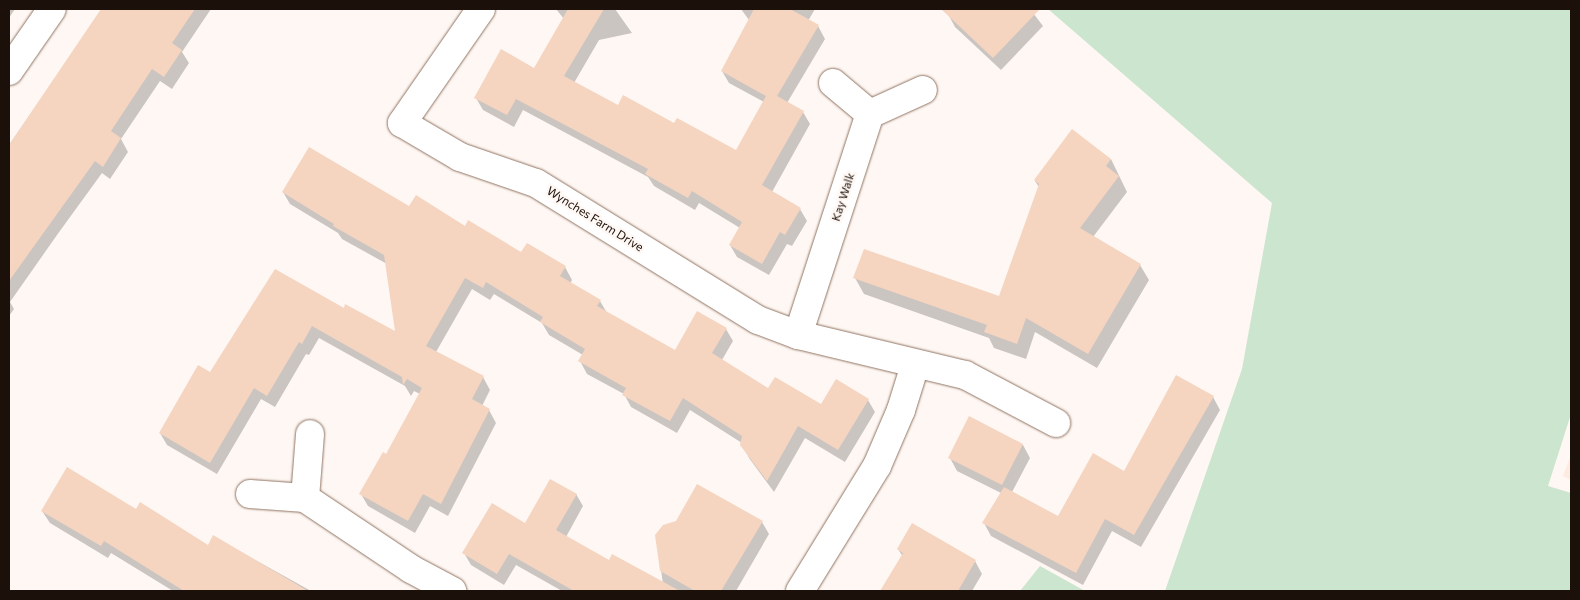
<!DOCTYPE html>
<style>
body{margin:0}
#map{position:relative;width:1580px;height:600px;overflow:hidden;background:#fef7f3;font-family:Commissioner,sans-serif}
div>[style]{position:absolute}
[style*='--x']{left:calc(var(--x)*1px);top:calc(var(--y)*1px);width:calc(var(--w)*1px);rotate:calc(var(--a)*1deg)}
.education>*{inset:0;background:#fdeae1}
.green>*{inset:0;background:#cce5ce}
.shadow>*{inset:0;background:#0003}
.building>*{inset:0;background:#f5d4c0}
.roads{filter:drop-shadow(0 0 1px #907361) drop-shadow(0 0 1px #907361)}
.minor>*{height:28px;margin:-14px;padding:0 14px;transform-origin:14px;border-radius:14px;background:#fff}
span{translate:-50% -50%;white-space:nowrap;text-align:center;line-height:1.15;-webkit-text-stroke:4.5px #fef7f3;paint-order:stroke}
.street-label{font-size:12px;color:#1c110a}
.frame{position:absolute;inset:0;border:10px solid #1c110a;pointer-events:none}
</style>
<div id="map">
<div class="education">
<div style="clip-path:polygon(1571px 455px,1571px 480px,1563px 476px)"></div>
</div>
<div class="green">
<div style="clip-path:polygon(1048px 9px,1571px 9px,1571px 414px,1548px 486px,1571px 493px,1571px 591px,1165px 591px,1242px 369px,1272px 203px)"></div>
<div style="clip-path:polygon(1040px 566px,1085px 591px,1020px 591px)"></div>
</div>
<div class="shadow">
<div style="clip-path:polygon(9px 9px,15px 9px,9px 18px)"></div>
<div style="clip-path:polygon(103px 9px,211px 9px,182px 52px,189px 63px,172px 89px,160px 81px,121px 139px,128px 152px,110px 179px,102px 173px,57px 235px,10px 302px,14px 309px,9px 316px,9px 145px)"></div>
<div style="clip-path:polygon(556px 9px,615px 9px,632px 33px,599px 40px,574px 83px,618px 107px,674px 124px,736px 152px,764px 102px,729px 83px,722px 71px,749px 20px,741px 9px,815px 9px,808px 21px,818px 26px,825px 39px,787px 103px,803px 112px,810px 124px,772px 192px,800px 209px,807px 221px,792px 246px,787px 244px,769px 275px,737px 257px,730px 245px,740px 228px,699px 203px,695px 210px,654px 186px,648px 177px,523px 110px,514px 127px,483px 110px,476px 98px,535px 69px,564px 19px)"></div>
<div style="clip-path:polygon(953px 9px,1030px 9px,1043px 26px,1001px 70px,955px 27px,948px 14px)"></div>
<div style="clip-path:polygon(1111px 159px,1127px 192px,1093px 237px,1140px 265px,1149px 280px,1097px 368px,1035px 332px,1026px 359px,994px 348px,989px 338px,864px 294px,855px 278px,1000px 298px,1039px 187px,1035px 181px)"></div>
<div style="clip-path:polygon(283px 192px,410px 208px,465px 227px,522px 254px,565px 267px,572px 280px,570px 284px,600px 301px,607px 313px,675px 352px,726px 329px,733px 341px,722px 360px,769px 390px,822px 406px,868px 400px,875px 412px,845px 462px,805px 438px,774px 492px,749px 458px,742px 443px,690px 410px,677px 433px,631px 407px,624px 394px,587px 374px,580px 361px,583px 355px,549px 335px,542px 323px,494px 294px,490px 300px,472px 289px,436px 352px,483px 377px,490px 390px,482px 406px,489px 410px,496px 423px,448px 516px,430px 506px,415px 533px,368px 506px,361px 494px,386px 456px,420px 394px,414px 391px,411px 396px,405px 386px,319px 338px,309px 355px,306px 354px,275px 407px,261px 399px,217px 474px,167px 445px,160px 433px,210px 373px,344px 309px,397px 334px,387px 264px,342px 239px,338px 233px,290px 204px)"></div>
<div style="clip-path:polygon(1213px 397px,1220px 410px,1141px 547px,1112px 531px,1083px 585px,991px 536px,984px 523px,1001px 493px,957px 471px,950px 458px,970px 418px,1023px 445px,1030px 458px,1012px 492px,1058px 517px,1124px 472px)"></div>
<div style="clip-path:polygon(576px 494px,583px 506px,566px 537px,610px 562px,663px 584px,656px 535px,762px 522px,769px 534px,736px 591px,562px 591px,516px 565px,504px 585px,471px 565px,464px 553px,526px 525px)"></div>
<div style="clip-path:polygon(137px 510px,209px 546px,214px 537px,311px 591px,173px 591px,111px 553px,108px 558px,50px 523px,42px 511px)"></div>
<div style="clip-path:polygon(898px 549px,975px 561px,982px 574px,972px 591px,881px 591px,903px 557px)"></div>
</div>
<div class="building">
<div style="clip-path:polygon(101px 9px,195px 9px,172px 43px,182px 50px,164px 77px,152px 69px,111px 131px,121px 138px,103px 167px,95px 161px,9px 281px,9px 145px)"></div>
<div style="clip-path:polygon(568px 9px,604px 9px,564px 76px,618px 105px,623px 95px,674px 123px,677px 118px,736px 150px,766px 96px,721px 71px,754px 9px,790px 9px,819px 25px,777px 96px,804px 111px,762px 185px,801px 208px,785px 235px,780px 232px,762px 264px,729px 245px,742px 222px,692px 191px,688px 198px,645px 174px,648px 169px,516px 99px,507px 115px,474px 98px,501px 49px,534px 68px)"></div>
<div style="clip-path:polygon(941px 9px,1040px 9px,993px 58px)"></div>
<div style="clip-path:polygon(1072px 129px,1111px 159px,1106px 166px,1119px 176px,1080px 228px,1141px 264px,1088px 354px,1026px 318px,1017px 344px,984px 332px,987px 325px,853px 278px,864px 249px,999px 296px,1039px 184px,1034px 180px)"></div>
<div style="clip-path:polygon(309px 147px,409px 206px,416px 195px,465px 226px,468px 220px,521px 252px,527px 243px,566px 266px,560px 276px,601px 300px,597px 306px,675px 350px,697px 311px,727px 328px,712px 353px,768px 388px,775px 377px,821px 404px,836px 379px,869px 399px,838px 450px,798px 426px,767px 481px,740px 445px,742px 436px,683px 398px,670px 421px,622px 395px,626px 388px,578px 361px,585px 349px,540px 322px,543px 317px,486px 282px,483px 288px,465px 278px,426px 346px,484px 376px,472px 399px,490px 409px,441px 504px,423px 494px,408px 521px,359px 494px,383px 452px,386px 454px,422px 388px,407px 379px,403px 385px,402px 377px,312px 326px,302px 344px,299px 342px,267px 396px,254px 388px,210px 463px,159px 433px,198px 365px,210px 372px,275px 269px,344px 308px,345px 304px,395px 331px,384px 255px,333px 226px,334px 224px,282px 192px)"></div>
<div style="clip-path:polygon(1176px 375px,1214px 396px,1134px 535px,1105px 519px,1076px 573px,982px 523px,1004px 487px,1058px 516px,1093px 453px,1124px 471px)"></div>
<div style="clip-path:polygon(969px 416px,1023px 444px,1002px 485px,948px 458px)"></div>
<div style="clip-path:polygon(67px 467px,136px 509px,140px 502px,208px 545px,213px 535px,308px 591px,184px 591px,104px 541px,101px 546px,41px 511px)"></div>
<div style="clip-path:polygon(550px 479px,577px 494px,556px 530px,609px 560px,612px 554px,680px 591px,574px 591px,509px 554px,497px 574px,462px 553px,492px 503px,525px 523px)"></div>
<div style="clip-path:polygon(697px 484px,763px 521px,721px 591px,695px 591px,660px 571px,655px 535px,663px 525px,676px 521px)"></div>
<div style="clip-path:polygon(912px 523px,976px 560px,958px 591px,880px 591px,903px 553px,897px 549px)"></div>
</div>
<div class="roads">
<div class="minor">
<div style="--x:481;--y:9;--w:139;--a:124.7"></div>
<div style="--x:402;--y:123;--w:67;--a:30.4"></div>
<div style="--x:460;--y:157;--w:80;--a:18.9"></div>
<div style="--x:536;--y:183;--w:261;--a:31.7"></div>
<div style="--x:758;--y:320;--w:43;--a:20.6"></div>
<div style="--x:798;--y:335;--w:172;--a:13.5"></div>
<div style="--x:965;--y:375;--w:103;--a:27.8"></div>
<div style="--x:9;--y:71;--w:75;--a:-55.3"></div>
<div style="--x:833;--y:83;--w:48;--a:40"></div>
<div style="--x:798;--y:335;--w:232;--a:-72"></div>
<div style="--x:870;--y:114;--w:58;--a:-24.4"></div>
<div style="--x:250;--y:494;--w:55;--a:4.2"></div>
<div style="--x:305;--y:498;--w:128;--a:33.8"></div>
<div style="--x:411;--y:569;--w:47;--a:28.2"></div>
<div style="--x:305;--y:498;--w:64;--a:-85.5"></div>
<div style="--x:800;--y:591;--w:147;--a:-58.4"></div>
<div style="--x:877;--y:466;--w:61;--a:-66.8"></div>
<div style="--x:901;--y:410;--w:47;--a:-72.7"></div>
</div>
</div>
<div class="street-label">
<span style="left:843px;top:197px;rotate:-72deg">Kay Walk</span>
<span style="left:595px;top:219px;rotate:32deg">Wynches Farm Drive</span>
</div>
<div class="frame"></div>
</div>
